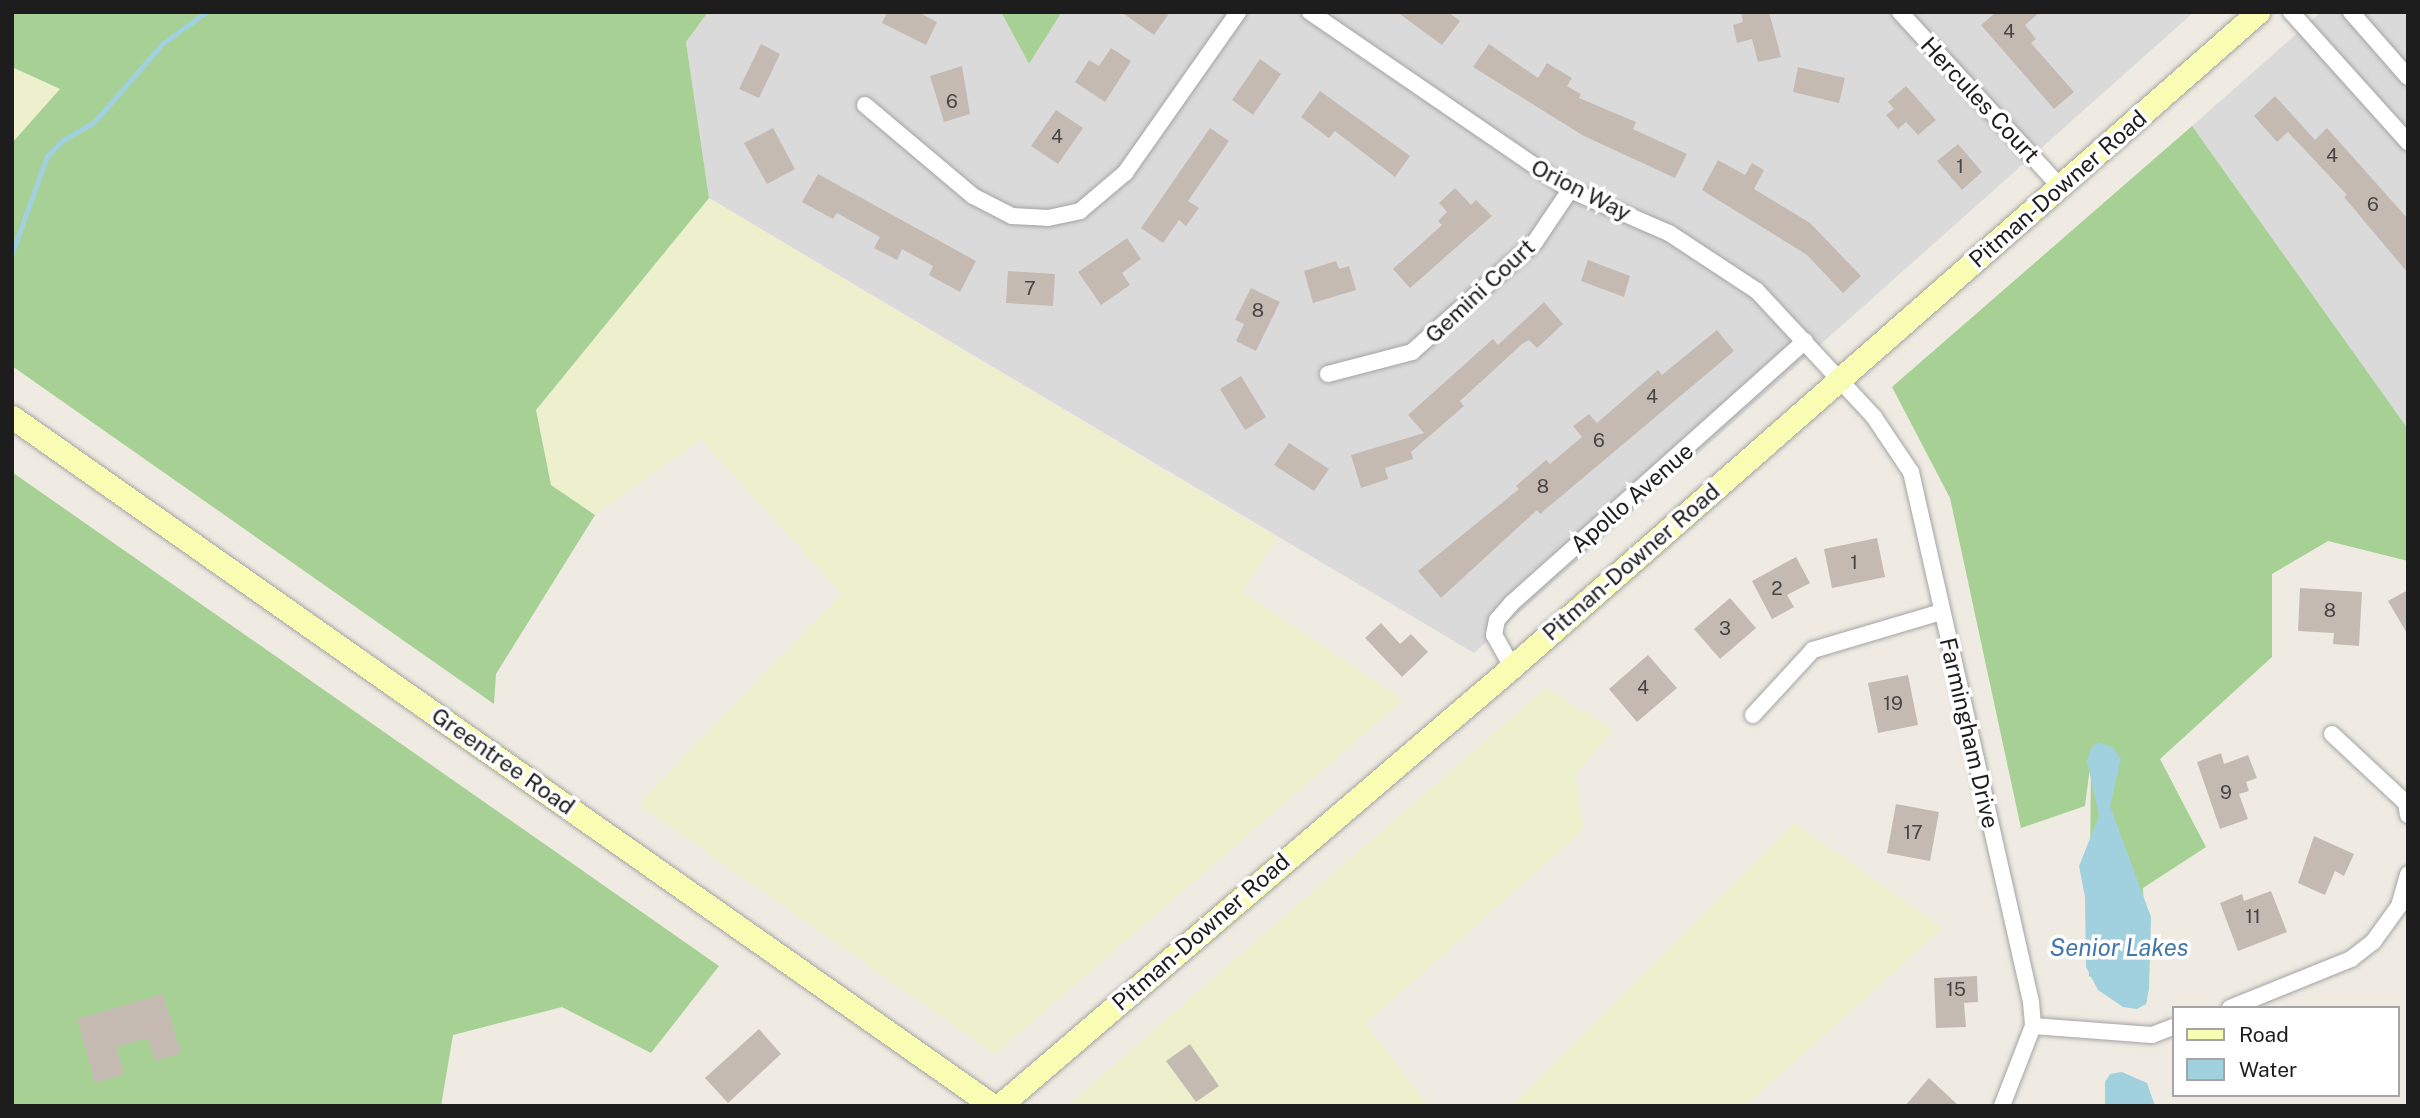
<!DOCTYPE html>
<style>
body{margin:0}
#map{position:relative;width:2420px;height:1118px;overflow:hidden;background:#efebe2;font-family:"Public Sans",sans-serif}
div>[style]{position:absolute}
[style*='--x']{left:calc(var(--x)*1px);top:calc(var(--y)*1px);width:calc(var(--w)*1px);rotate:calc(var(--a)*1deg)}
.residential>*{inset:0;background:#dbdada}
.farmland>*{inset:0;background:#edefcd}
.forest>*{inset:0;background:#a7d095}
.water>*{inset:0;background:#a1d1df}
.stream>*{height:5px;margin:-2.5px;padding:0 2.5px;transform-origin:2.5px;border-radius:2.5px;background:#a1d1df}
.building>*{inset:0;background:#c4bab2}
.roads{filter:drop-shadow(0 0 2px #a4a4a4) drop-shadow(0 0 2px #a4a4a4)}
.street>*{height:16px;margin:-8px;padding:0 8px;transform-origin:8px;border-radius:8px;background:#fff}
.secondary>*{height:23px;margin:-11.5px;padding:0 11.5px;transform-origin:11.5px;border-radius:11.5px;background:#f9fcb3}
span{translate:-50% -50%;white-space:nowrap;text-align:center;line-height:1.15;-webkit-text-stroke:7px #fff;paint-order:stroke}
.number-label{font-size:19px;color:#474442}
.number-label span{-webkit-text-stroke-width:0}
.street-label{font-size:23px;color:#1d1d1d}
.water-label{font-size:24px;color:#4377a9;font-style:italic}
.frame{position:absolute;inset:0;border:14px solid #1d1d1d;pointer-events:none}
.legend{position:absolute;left:2172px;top:1006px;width:228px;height:91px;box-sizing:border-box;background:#fff;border:2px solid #a5a5a5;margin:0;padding:9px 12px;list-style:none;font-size:21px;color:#1d1d1d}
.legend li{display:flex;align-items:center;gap:14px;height:35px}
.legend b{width:35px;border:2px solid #a5a5a5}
</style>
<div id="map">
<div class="residential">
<div style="clip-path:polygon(708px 12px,1001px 12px,1029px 64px,1061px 12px,2194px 12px,1474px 653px,709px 198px,686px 42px)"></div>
<div style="clip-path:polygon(2321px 12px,2408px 12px,2408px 429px,2192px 126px)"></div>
</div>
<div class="farmland">
<div style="clip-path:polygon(12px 67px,61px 89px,12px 143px)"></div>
<div style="clip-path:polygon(709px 198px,1277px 538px,1242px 592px,1403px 700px,995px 1054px,638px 804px,842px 594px,701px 439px,595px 515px,551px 485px,536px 410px)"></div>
<div style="clip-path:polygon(1546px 688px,1613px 730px,1575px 775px,1584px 829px,1365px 1024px,1429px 1106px,1068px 1105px)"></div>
<div style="clip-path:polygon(1794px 823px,1943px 928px,1745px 1106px,1511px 1106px)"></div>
</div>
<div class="forest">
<div style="clip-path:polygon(12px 12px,708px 12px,686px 42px,709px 198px,536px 410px,551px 485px,595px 515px,496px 674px,494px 704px,12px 366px,12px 143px,60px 89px,12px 67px)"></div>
<div style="clip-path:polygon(1001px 12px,1061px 12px,1061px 13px,1029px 64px)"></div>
<div style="clip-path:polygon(2192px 126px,2408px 429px,2408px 561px,2328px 541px,2272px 574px,2272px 657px,2160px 759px,2206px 847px,2143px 888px,2147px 1002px,2089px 976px,2091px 759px,2085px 806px,2021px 828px,1950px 498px,1892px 387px)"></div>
<div style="clip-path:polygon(12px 472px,719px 966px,651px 1053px,562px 1007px,453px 1035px,441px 1106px,12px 1106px)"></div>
</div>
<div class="water">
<div style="clip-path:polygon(2099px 742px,2113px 748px,2121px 759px,2110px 806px,2151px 917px,2149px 989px,2146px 1004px,2137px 1009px,2123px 1007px,2098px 990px,2086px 967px,2085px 897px,2079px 866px,2099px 816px,2087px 761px,2091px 748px)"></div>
<div style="clip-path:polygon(2122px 1072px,2147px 1083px,2155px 1106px,2105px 1106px,2105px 1082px,2110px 1074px)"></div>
</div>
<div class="stream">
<div style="--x:12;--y:253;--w:103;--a:-70.2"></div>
<div style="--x:47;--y:156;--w:23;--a:-45"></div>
<div style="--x:63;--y:140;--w:36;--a:-30"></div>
<div style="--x:94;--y:122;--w:103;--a:-48.9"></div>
<div style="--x:162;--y:44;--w:54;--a:-36"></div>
</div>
<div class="building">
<div style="clip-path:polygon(887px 12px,918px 12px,937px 22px,926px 45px,882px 23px)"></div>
<div style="clip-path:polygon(1121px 12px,1170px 12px,1154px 35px)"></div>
<div style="clip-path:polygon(1397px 12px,1448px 12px,1460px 21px,1442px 45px)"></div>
<div style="clip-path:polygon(1741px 12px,1769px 12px,1781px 57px,1758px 62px,1752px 39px,1737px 43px,1733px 25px,1743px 22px)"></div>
<div style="clip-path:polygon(1996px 12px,2040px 12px,2025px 25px,2036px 39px,2031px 43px,2074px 92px,2054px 109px,1981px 25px)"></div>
<div style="clip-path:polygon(761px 44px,780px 54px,759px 98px,739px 89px)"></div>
<div style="clip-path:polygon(1489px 44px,1538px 78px,1547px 63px,1572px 78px,1567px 86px,1581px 94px,1579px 98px,1636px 122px,1633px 129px,1687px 154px,1675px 178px,1584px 136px,1473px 67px)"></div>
<div style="clip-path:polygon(1111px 48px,1131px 61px,1105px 102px,1075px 82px,1089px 60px,1099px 66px)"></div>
<div style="clip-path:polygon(1260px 59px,1281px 74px,1253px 115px,1232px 100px)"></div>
<div style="clip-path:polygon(962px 66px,970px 114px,944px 122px,930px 76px)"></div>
<div style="clip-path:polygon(1798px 67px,1845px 78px,1839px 103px,1793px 92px)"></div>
<div style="clip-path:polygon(1906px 86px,1936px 120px,1918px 135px,1906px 122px,1898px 129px,1886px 115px,1894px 109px,1888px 102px)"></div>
<div style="clip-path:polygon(1320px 91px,1410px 156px,1395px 177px,1335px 131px,1329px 138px,1301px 117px)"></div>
<div style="clip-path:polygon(2275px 96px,2315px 140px,2327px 128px,2408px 219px,2408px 273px,2344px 197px,2347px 195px,2288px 132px,2277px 142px,2254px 116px)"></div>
<div style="clip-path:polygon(1056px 110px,1083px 128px,1058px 164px,1031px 146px)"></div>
<div style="clip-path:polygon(773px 128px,795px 169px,767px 184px,744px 143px)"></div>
<div style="clip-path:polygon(1210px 128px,1229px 141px,1188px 201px,1199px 208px,1186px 226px,1179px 220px,1163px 243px,1141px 228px)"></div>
<div style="clip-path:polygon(1958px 144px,1982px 172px,1962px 190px,1937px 161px)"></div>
<div style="clip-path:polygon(1718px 160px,1745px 175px,1752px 163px,1764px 170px,1754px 189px,1810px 223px,1861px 276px,1843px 293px,1807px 255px,1702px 190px)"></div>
<div style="clip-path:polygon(818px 174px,976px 261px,960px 292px,929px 275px,933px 266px,902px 249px,897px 260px,874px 248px,880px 237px,837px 213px,833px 219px,802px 202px)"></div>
<div style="clip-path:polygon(1455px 188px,1471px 205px,1476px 200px,1492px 216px,1410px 288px,1393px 269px,1442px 225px,1438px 221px,1447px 212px,1439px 203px)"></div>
<div style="clip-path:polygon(1127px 238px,1141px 259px,1122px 273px,1130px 285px,1101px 305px,1078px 272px)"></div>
<div style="clip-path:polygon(1588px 260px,1630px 276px,1624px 297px,1581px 281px)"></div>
<div style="clip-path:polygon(1336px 261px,1339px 269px,1349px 266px,1356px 290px,1313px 303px,1304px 271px)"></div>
<div style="clip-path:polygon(1008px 271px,1055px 274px,1053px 306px,1006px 303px)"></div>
<div style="clip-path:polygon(1251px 288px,1280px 302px,1256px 351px,1236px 341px,1244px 324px,1235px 320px)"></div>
<div style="clip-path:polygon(1544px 302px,1563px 324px,1537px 348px,1529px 340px,1522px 344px,1460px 401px,1464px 406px,1411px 452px,1413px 459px,1385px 468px,1388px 479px,1361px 488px,1351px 455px,1424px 433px,1408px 415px,1493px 339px,1498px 345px)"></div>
<div style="clip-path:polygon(1717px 330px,1734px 351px,1540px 514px,1537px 510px,1441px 598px,1418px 571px,1519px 489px,1516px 486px,1546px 460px,1550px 464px,1582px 437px,1573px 426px,1589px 414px,1597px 423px,1658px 370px,1662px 375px)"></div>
<div style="clip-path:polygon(1241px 376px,1266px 417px,1245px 430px,1220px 389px)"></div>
<div style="clip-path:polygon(1289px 443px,1329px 469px,1314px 491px,1274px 465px)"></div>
<div style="clip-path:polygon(1877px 538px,1885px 577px,1832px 588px,1824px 549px)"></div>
<div style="clip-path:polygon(1796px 557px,1810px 583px,1787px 595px,1794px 607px,1772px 619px,1752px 581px)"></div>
<div style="clip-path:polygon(2300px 588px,2362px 592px,2359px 646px,2333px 644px,2334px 633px,2298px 631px)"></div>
<div style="clip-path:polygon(2408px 590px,2408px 635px,2388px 601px)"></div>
<div style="clip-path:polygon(1730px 598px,1756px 628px,1720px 659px,1694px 629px)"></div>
<div style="clip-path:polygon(1381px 623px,1400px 644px,1411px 634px,1428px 652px,1402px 677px,1365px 638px)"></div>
<div style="clip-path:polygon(1648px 655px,1677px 688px,1637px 722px,1609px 689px)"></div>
<div style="clip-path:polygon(1908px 675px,1918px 725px,1878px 733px,1868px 683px)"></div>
<div style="clip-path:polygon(2221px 753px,2224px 764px,2248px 755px,2257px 778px,2246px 782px,2249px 791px,2239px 794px,2248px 819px,2220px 829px,2197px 762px)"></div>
<div style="clip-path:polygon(1896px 804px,1939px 812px,1930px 861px,1887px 853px)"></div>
<div style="clip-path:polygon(2314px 836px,2354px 854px,2344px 876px,2335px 871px,2325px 895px,2298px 883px)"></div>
<div style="clip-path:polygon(2271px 891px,2287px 932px,2238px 951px,2220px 903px,2242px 894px,2244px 901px)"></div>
<div style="clip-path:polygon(1977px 976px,1978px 1002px,1964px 1003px,1966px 1027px,1936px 1028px,1934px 978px)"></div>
<div style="clip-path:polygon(163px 994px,181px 1053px,155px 1061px,148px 1038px,116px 1047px,124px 1074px,95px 1083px,77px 1019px)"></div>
<div style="clip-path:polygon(759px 1029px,781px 1054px,728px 1103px,705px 1078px)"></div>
<div style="clip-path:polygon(1190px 1044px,1219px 1086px,1196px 1102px,1166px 1061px)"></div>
<div style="clip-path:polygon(1929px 1078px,1959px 1106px,1905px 1106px)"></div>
</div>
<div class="roads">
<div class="street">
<div style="--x:1310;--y:12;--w:315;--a:34.4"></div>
<div style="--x:1570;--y:190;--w:108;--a:23.5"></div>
<div style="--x:1669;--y:233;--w:105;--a:33.4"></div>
<div style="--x:1757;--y:291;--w:172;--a:47.1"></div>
<div style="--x:1874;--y:417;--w:66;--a:56.1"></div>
<div style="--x:1911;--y:472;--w:543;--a:77.24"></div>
<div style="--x:2031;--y:1002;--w:24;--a:85"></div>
<div style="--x:2033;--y:1026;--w:86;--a:111.2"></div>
<div style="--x:1900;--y:12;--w:239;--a:47.5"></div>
<div style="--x:2291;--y:12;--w:175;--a:48"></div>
<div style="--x:2351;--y:12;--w:86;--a:48.8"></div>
<div style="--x:865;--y:105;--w:141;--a:40.1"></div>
<div style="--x:973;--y:196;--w:44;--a:27.1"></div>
<div style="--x:1012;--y:216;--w:36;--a:3"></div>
<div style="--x:1048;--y:218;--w:33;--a:-12"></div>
<div style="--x:1080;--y:211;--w:59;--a:-40.2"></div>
<div style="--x:1125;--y:173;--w:197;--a:-54.9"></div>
<div style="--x:1328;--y:374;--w:87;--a:-14.7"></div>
<div style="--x:1412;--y:352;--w:165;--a:-41.8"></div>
<div style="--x:1535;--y:242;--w:63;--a:-56.1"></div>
<div style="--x:1512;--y:667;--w:37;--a:-119"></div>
<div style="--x:1494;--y:635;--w:15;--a:-79"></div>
<div style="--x:1497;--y:620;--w:23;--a:-49"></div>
<div style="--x:1512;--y:603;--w:393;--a:-41.8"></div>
<div style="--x:1753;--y:715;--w:88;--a:-47.3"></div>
<div style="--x:1813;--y:650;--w:134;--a:-16.5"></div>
<div style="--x:2332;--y:734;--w:101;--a:43"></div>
<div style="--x:2406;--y:803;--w:12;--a:81"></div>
<div style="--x:2230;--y:1008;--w:131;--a:-22"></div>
<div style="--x:2351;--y:959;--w:28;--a:-38"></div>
<div style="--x:2373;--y:942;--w:44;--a:-54.2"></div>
<div style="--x:2399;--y:906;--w:33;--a:-74"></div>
<div style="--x:2033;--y:1026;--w:119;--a:4.3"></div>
<div style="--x:2152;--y:1035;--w:22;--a:-21"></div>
</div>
<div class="secondary">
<div style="--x:12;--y:417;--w:1199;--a:35.08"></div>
<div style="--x:999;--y:1106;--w:675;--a:-40.56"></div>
<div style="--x:1512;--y:667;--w:993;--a:-41.28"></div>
</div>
</div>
<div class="number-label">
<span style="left:2009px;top:32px">4</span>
<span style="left:952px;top:102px">6</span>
<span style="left:1057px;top:137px">4</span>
<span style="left:2332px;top:156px">4</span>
<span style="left:1960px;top:167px">1</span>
<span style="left:2373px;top:205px">6</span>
<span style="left:1030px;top:289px">7</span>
<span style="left:1258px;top:311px">8</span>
<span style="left:1652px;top:397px">4</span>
<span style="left:1599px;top:441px">6</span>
<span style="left:1543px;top:487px">8</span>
<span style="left:1854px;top:563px">1</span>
<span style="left:1777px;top:589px">2</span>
<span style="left:2330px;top:611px">8</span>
<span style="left:1725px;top:629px">3</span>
<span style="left:1643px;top:688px">4</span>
<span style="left:1893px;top:704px">19</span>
<span style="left:2226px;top:793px">9</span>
<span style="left:1913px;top:833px">17</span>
<span style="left:2253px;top:917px">11</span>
<span style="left:1956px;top:990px">15</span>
</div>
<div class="street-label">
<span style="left:1980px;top:100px;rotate:47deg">Hercules Court</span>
<span style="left:2058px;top:189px;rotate:-41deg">Pitman-Downer Road</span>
<span style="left:1581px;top:190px;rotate:27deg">Orion Way</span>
<span style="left:1480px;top:291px;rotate:-43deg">Gemini Court</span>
<span style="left:1632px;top:498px;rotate:-41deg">Apollo Avenue</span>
<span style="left:1631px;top:562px;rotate:-41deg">Pitman-Downer Road</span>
<span style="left:1969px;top:733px;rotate:77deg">Farmingham Drive</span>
<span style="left:503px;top:761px;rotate:35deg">Greentree Road</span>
<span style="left:1201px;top:932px;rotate:-41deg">Pitman-Downer Road</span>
</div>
<div class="water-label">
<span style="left:2119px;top:948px">Senior Lakes</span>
</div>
<div class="frame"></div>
<ul class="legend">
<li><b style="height:9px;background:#f9fcb3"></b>Road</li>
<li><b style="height:19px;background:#a1d1df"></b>Water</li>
</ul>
</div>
